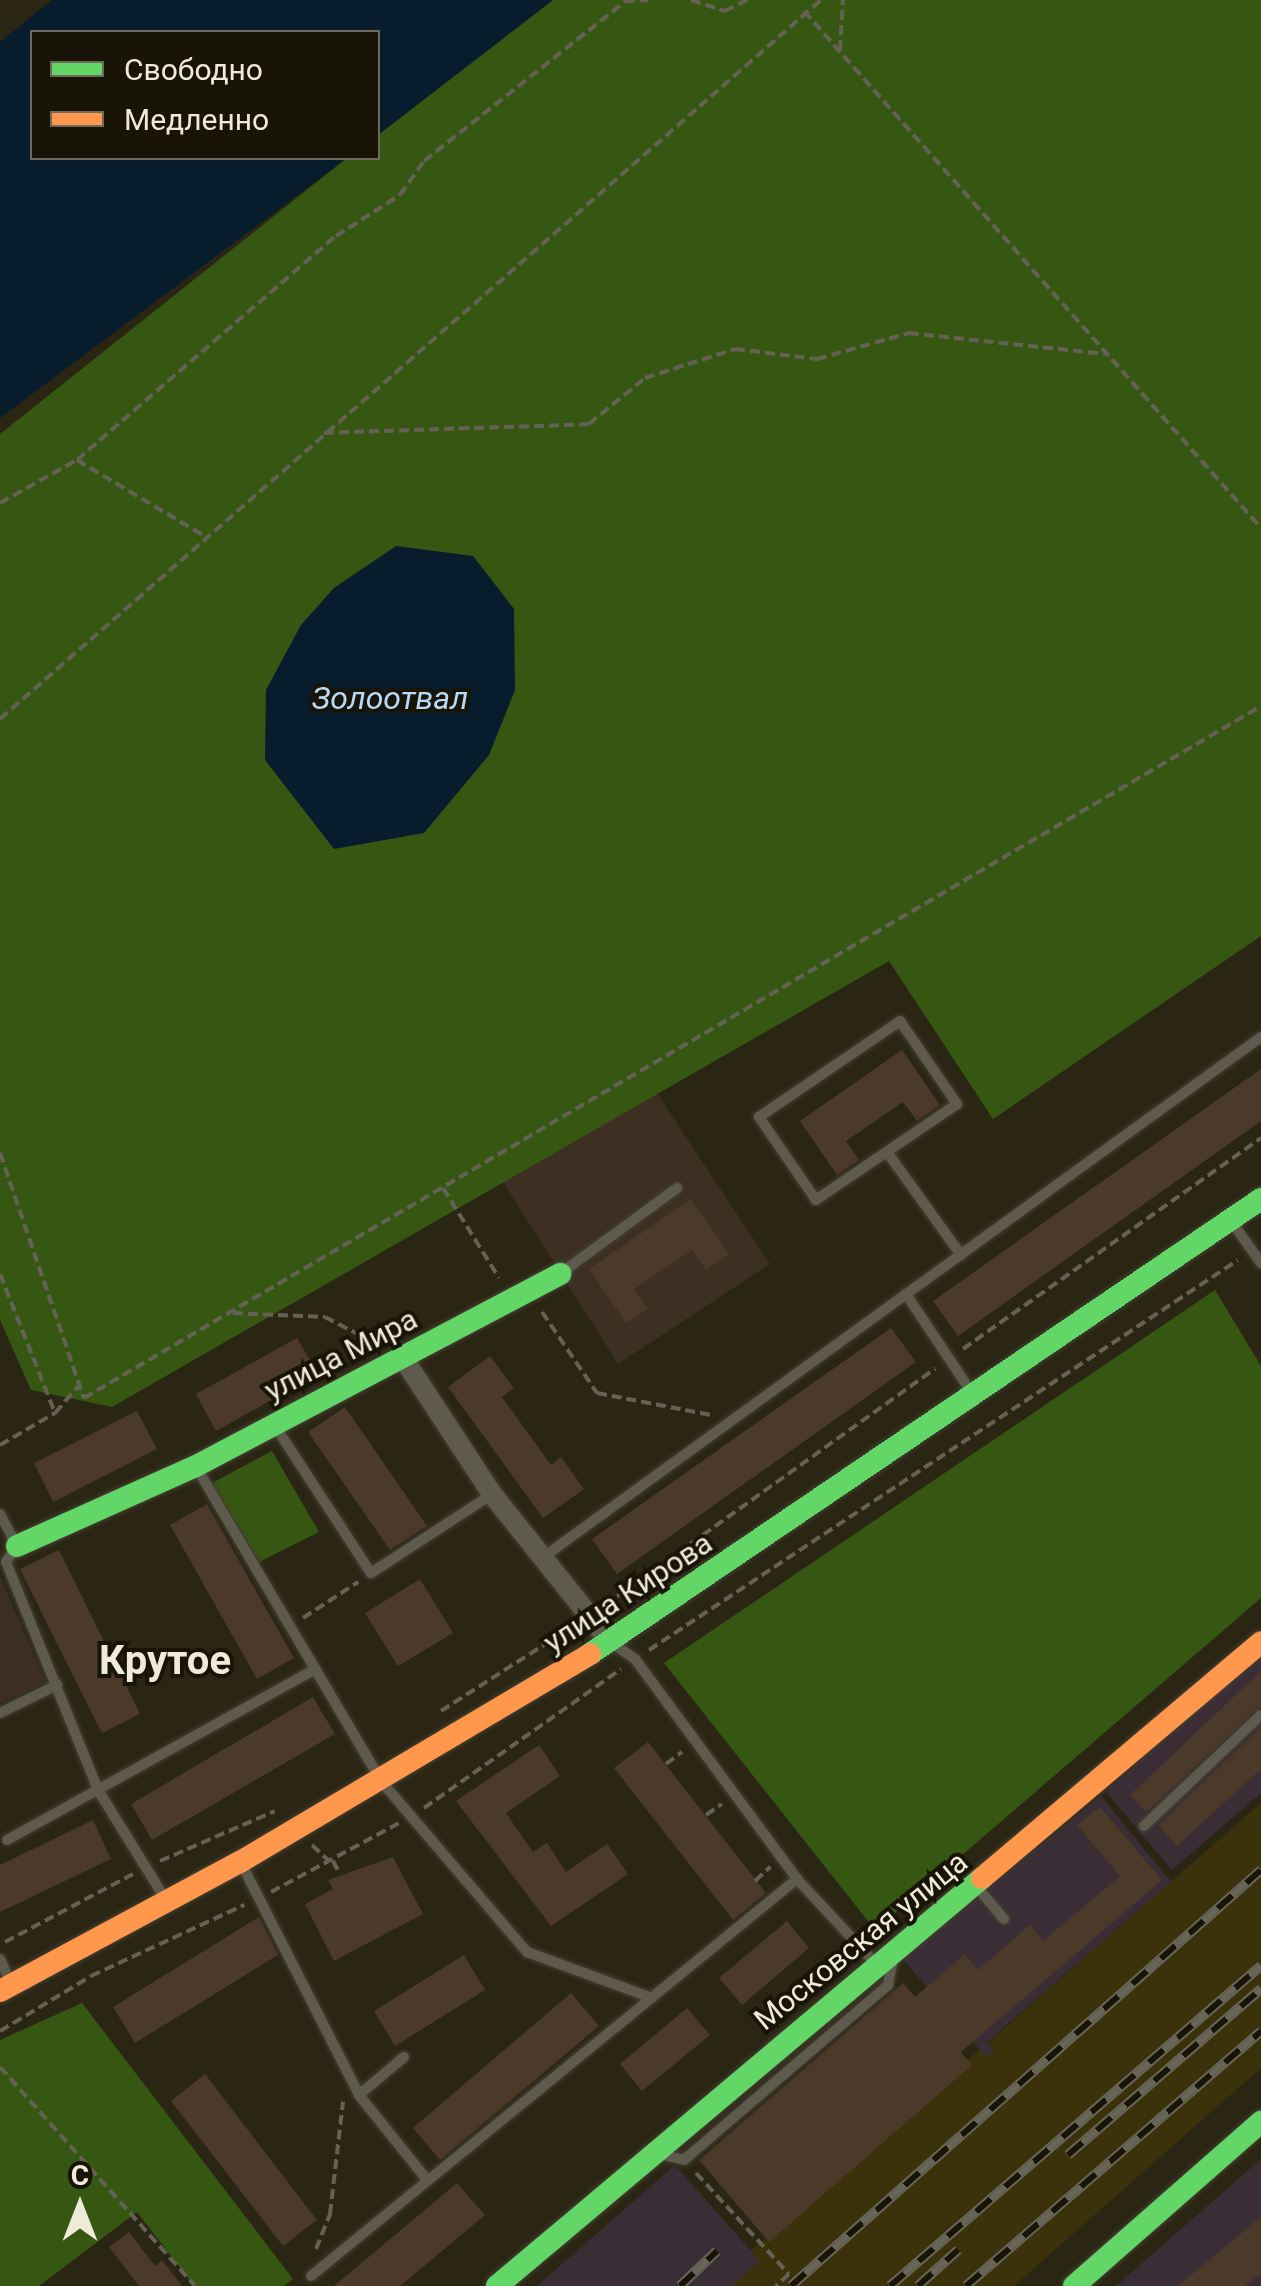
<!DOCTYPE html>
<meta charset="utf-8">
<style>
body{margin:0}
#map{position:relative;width:1261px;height:2286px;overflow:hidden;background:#2b2614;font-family:Roboto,sans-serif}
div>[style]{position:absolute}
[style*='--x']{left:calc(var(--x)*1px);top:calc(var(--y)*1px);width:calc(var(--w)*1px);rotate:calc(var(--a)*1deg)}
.built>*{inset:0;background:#3b320b}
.industrial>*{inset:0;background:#3b2d36}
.education>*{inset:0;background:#3d2f22}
.green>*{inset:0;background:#365711}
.water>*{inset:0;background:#071c2c}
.building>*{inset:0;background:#4b3929}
.path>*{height:4px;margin-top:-2px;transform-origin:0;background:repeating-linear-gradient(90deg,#656255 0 10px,transparent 0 15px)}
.roads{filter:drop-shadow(0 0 2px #433f32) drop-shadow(0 0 2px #433f32)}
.lane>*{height:10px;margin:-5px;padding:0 5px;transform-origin:5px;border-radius:5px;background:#5e5b4e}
.street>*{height:20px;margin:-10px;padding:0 10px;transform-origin:10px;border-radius:10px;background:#5e5b4e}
.fast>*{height:22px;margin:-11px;padding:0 11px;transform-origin:11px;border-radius:11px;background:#63d668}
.slow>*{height:22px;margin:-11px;padding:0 11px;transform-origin:11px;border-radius:11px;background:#ff974d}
.rail>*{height:10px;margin-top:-5px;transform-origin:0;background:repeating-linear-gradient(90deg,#181407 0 19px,#686559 0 38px);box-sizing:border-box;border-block:2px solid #686559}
span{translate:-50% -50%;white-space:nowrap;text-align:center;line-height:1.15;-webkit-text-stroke:8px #181407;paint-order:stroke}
.street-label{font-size:30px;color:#f0ebd9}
.water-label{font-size:32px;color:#b5dafa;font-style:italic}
.district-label{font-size:40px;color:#f0ebd9;font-weight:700}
.legend{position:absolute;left:30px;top:30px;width:350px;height:130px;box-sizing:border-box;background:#181407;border:2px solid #6e6a5b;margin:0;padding:12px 18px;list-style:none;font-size:30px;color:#f0ebd9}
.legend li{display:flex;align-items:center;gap:20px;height:50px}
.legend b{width:50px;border:2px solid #6e6a5b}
.north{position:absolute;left:30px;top:2156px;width:100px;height:100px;-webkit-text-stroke:8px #181407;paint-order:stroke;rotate:0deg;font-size:28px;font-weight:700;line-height:40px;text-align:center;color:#f0ebd9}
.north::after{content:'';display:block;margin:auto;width:35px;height:45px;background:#f0ebd9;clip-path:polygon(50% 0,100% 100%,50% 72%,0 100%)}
</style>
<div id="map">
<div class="built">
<div style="clip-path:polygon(1261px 1803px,1261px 2068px,1014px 2286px,710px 2286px)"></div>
</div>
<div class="industrial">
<div style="clip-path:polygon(1261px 1650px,1261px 1793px,1172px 1870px,1106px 1792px)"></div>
<div style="clip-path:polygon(1101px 1796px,1171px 1882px,987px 2042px,994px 2051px,986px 2057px,903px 1959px)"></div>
<div style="clip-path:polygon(1261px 2159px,1261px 2286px,1116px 2286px)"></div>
<div style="clip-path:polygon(675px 2165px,760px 2261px,732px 2286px,537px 2286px)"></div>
</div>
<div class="education">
<div style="clip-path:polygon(657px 1093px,770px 1264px,618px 1364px,503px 1182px)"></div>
<div style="clip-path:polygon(0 1576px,46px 1683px,0 1703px)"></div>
</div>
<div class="green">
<div style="clip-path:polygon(551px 0,1261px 0,1261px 936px,993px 1119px,889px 961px,112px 1407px,31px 1390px,0 1320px,0 434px,347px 158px,378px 158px,378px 135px)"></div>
<div style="clip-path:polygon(1215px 1290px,1261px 1366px,1261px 1598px,875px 1930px,664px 1663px)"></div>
<div style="clip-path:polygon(272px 1451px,319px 1532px,259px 1562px,212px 1483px)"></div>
<div style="clip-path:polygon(82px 2003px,293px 2279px,284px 2286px,194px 2286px,137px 2212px,39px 2286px,0 2286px,0 2040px)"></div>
</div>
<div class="water">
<div style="clip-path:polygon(52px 0,553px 0,378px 135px,378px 32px,32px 32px,32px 158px,347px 158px,0 418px,0 42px)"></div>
<div style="clip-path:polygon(396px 546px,473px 556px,514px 609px,515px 690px,489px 755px,424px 833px,334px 849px,265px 760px,266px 690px,301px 625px,334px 588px)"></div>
</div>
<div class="building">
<div style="clip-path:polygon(902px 1050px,940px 1105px,917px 1121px,903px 1102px,846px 1141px,859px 1160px,837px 1175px,800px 1121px)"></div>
<div style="clip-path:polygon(1261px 1069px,1261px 1121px,958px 1336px,933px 1301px)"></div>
<div style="clip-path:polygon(691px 1199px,729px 1254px,706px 1270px,692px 1250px,634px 1289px,648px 1309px,626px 1323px,589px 1269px)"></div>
<div style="clip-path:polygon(891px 1328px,916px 1362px,617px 1574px,592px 1539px)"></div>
<div style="clip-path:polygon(297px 1338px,318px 1374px,216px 1431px,196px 1394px)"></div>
<div style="clip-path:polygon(490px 1356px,514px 1388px,502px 1397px,551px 1465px,561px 1457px,584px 1489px,543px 1518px,448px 1387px)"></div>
<div style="clip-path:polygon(345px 1407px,427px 1526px,390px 1550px,308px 1432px)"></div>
<div style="clip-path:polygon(137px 1411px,157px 1449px,53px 1502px,34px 1463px)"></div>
<div style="clip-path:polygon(207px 1504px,294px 1658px,257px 1679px,170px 1525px)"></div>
<div style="clip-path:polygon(59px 1550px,140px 1714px,102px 1733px,20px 1569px)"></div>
<div style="clip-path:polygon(420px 1579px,453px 1633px,398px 1666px,365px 1613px)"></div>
<div style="clip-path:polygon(1261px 1671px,1261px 1706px,1146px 1812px,1130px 1795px)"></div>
<div style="clip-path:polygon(313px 1697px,335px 1734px,152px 1840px,131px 1804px)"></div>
<div style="clip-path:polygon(1261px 1727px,1261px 1769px,1177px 1846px,1158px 1825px)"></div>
<div style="clip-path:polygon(648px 1742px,766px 1893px,733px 1920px,614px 1768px)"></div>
<div style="clip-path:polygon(539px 1745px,560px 1776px,506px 1813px,533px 1852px,547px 1843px,566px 1872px,607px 1844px,628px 1874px,551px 1926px,456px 1801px)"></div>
<div style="clip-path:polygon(1100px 1807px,1162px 1880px,961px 2052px,972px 2065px,769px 2242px,699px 2160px,903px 1983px,915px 1997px,965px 1954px,978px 1970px,1030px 1925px,1043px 1941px,1120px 1876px,1077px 1825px)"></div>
<div style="clip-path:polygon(93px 1820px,111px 1859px,0 1912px,0 1865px)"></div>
<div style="clip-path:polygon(393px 1857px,423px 1914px,334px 1961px,305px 1904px,333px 1889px,328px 1880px)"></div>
<div style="clip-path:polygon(259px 1917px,278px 1955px,135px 2043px,113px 2007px)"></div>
<div style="clip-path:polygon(787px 1921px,809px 1948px,742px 2005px,719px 1978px)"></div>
<div style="clip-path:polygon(464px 1955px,485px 1990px,395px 2046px,374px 2011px)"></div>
<div style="clip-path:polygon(571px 1993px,599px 2026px,440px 2160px,413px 2128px)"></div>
<div style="clip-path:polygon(687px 2008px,710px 2035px,642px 2091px,620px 2064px)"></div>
<div style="clip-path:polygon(205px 2074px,317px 2220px,283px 2246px,171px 2101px)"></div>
<div style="clip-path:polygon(457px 2183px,485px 2215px,400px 2286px,334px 2286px)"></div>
<div style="clip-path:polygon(1261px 2217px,1261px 2273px,1245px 2286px,1178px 2286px)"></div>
<div style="clip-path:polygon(129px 2232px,155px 2266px,162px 2260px,182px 2286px,139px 2286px,109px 2247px)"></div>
</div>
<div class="path">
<div style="--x:691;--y:0;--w:36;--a:18"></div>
<div style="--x:725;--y:11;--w:25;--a:-27"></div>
<div style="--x:625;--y:1;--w:23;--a:-2"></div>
<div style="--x:804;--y:11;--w:690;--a:48.53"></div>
<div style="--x:840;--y:50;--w:50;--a:-86.6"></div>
<div style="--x:324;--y:433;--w:265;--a:-1.9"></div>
<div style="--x:589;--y:424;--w:72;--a:-39.4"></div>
<div style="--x:645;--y:378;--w:95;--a:-17.9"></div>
<div style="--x:735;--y:349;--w:83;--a:7"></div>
<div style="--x:817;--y:359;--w:96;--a:-15.8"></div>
<div style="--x:909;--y:333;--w:198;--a:6.1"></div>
<div style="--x:77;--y:460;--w:150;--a:30.8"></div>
<div style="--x:0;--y:503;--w:88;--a:-29.2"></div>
<div style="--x:77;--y:460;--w:342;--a:-40.9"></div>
<div style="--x:336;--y:236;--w:76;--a:-32.6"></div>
<div style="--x:400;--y:195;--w:42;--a:-54.8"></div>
<div style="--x:424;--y:161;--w:259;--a:-38.4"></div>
<div style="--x:0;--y:719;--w:1091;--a:-41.21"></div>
<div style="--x:0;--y:1153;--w:259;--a:71.1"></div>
<div style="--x:84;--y:1398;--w:1365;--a:-30.45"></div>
<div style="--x:443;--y:1188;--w:106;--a:58.1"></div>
<div style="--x:0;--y:1274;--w:149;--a:68.4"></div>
<div style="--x:542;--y:1312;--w:98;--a:55.8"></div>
<div style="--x:597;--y:1393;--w:116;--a:10.9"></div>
<div style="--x:233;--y:1313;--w:92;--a:2.5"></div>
<div style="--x:325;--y:1317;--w:59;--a:27.4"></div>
<div style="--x:963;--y:1349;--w:365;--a:-35.3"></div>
<div style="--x:0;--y:1445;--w:64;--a:-30.2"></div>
<div style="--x:55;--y:1413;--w:37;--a:-49"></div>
<div style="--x:605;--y:1605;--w:406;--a:-35.6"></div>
<div style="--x:303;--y:1618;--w:66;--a:-33.2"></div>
<div style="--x:649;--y:1650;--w:706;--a:-33.51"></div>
<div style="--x:441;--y:1711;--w:156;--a:-32.7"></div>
<div style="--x:666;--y:1764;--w:20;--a:-37"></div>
<div style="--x:424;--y:1808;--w:241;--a:-35.2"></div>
<div style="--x:706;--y:1815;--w:19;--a:-35"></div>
<div style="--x:312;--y:1845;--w:23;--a:43"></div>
<div style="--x:160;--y:1861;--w:125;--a:-23.5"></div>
<div style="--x:333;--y:1861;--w:15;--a:62"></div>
<div style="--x:755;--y:1881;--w:21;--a:-43"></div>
<div style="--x:271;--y:1892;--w:145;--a:-28.3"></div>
<div style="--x:5;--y:1942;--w:145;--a:-28"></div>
<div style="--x:0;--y:2031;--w:106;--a:-31.1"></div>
<div style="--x:91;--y:1976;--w:169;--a:-24.9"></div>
<div style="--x:0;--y:2067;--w:293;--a:48.3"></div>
<div style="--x:696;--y:2173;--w:137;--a:47.4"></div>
<div style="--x:789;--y:2274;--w:18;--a:137"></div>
<div style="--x:316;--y:2249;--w:38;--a:-68"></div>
<div style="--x:330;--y:2214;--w:113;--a:-83.4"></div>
</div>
<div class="roads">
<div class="lane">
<div style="--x:900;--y:1021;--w:101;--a:55.5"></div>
<div style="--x:957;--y:1104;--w:171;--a:145.8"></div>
<div style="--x:816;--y:1200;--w:101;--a:-124.5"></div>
<div style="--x:759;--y:1117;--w:171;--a:-34.2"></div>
<div style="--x:887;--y:1152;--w:127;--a:54.3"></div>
<div style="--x:1231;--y:1221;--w:52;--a:54.5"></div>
<div style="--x:561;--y:1273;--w:144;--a:-36.2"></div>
<div style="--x:906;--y:1294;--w:119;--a:56.3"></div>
<div style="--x:277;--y:1429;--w:172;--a:56.9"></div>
<div style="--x:371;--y:1573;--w:145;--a:-33.1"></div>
<div style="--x:198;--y:1470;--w:361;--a:59.5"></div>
<div style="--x:381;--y:1781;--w:225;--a:49.5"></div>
<div style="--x:527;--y:1952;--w:133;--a:20.2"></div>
<div style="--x:0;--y:1514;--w:36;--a:62"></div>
<div style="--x:17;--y:1546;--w:19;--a:125"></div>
<div style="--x:6;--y:1562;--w:246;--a:68"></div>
<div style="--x:98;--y:1790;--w:126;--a:58.3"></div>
<div style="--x:542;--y:1558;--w:888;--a:-35.93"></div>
<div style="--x:613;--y:1644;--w:27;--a:34"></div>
<div style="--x:635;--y:1659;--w:273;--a:53.6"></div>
<div style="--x:797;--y:1879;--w:113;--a:47.1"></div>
<div style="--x:0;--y:1713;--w:64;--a:-26.2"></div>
<div style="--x:1144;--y:1826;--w:161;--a:-43.5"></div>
<div style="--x:7;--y:1840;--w:353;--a:-29"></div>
<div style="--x:241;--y:1863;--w:260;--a:63"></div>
<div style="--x:359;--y:2095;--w:110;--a:51.3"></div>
<div style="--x:977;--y:1887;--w:42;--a:49.8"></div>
<div style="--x:0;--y:1959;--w:24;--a:66"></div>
<div style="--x:359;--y:2095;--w:59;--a:-40.2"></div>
<div style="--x:659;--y:2154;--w:26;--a:13"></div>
<div style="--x:684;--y:2160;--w:269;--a:-40.6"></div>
<div style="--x:888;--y:1985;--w:32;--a:-79"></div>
<div style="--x:311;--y:2276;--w:628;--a:-39.24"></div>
</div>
<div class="street">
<div style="--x:403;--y:1358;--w:163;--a:56.8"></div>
<div style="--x:492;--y:1494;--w:189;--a:51.4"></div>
</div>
<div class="fast">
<div style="--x:17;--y:1546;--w:196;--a:-24.1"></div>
<div style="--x:196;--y:1466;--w:412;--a:-27.8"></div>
<div style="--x:590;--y:1654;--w:811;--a:-34.14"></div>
<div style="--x:497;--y:2286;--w:634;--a:-40.07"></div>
<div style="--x:1074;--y:2286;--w:249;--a:-41.3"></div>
</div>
<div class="slow">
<div style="--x:982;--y:1878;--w:365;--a:-40.2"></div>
<div style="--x:0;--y:1991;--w:272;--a:-28.3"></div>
<div style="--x:240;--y:1862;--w:407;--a:-30.7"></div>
</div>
</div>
<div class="rail">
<div style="--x:1068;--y:2155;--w:255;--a:-40.7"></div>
<div style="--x:680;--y:2286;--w:51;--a:-43.4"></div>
<div style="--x:791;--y:2286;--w:628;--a:-41.51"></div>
<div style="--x:890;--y:2286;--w:490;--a:-40.8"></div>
<div style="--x:918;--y:2286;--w:54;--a:-42"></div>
<div style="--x:966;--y:2286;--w:390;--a:-40.8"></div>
</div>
<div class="street-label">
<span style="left:341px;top:1355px;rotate:-27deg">улица Мира</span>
<span style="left:628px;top:1593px;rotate:-33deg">улица Кирова</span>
<span style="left:861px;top:1941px;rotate:-39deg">Московская улица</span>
</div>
<div class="water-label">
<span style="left:390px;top:698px">Золоотвал</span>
</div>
<div class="district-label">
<span style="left:165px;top:1661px">Крутое</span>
</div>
<ul class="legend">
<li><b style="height:12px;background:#63d668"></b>Свободно</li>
<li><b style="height:12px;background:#ff974d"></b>Медленно</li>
</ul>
<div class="north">С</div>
</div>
